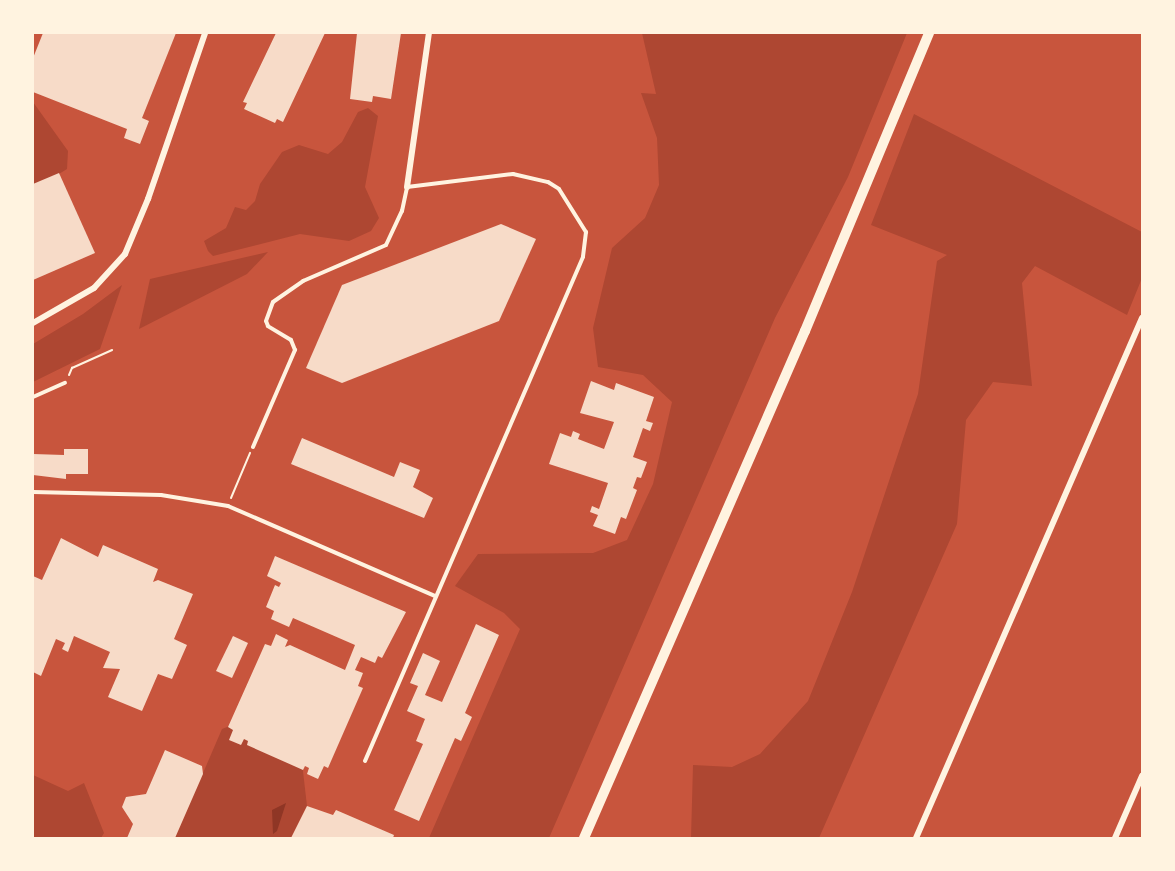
<!DOCTYPE html>
<style>
body{margin:0}
#map{position:relative;width:1175px;height:871px;overflow:hidden;background:#c8553d;font-family:Ubuntu,sans-serif}
div>[style]{position:absolute}
[style*='--x']{left:calc(var(--x)*1px);top:calc(var(--y)*1px);width:calc(var(--w)*1px);rotate:calc(var(--a)*1deg)}
.green>*{inset:0;background:#ae4732}
.water>*{inset:0;background:#8f3625}
.building>*{inset:0;background:#f7dbc8}
.path>*{height:2px;margin:-1px;padding:0 1px;transform-origin:1px;border-radius:1px;background:#fff3e0}
.service>*{height:4px;margin:-2px;padding:0 2px;transform-origin:2px;border-radius:2px;background:#fff3e0}
.minor>*{height:6px;margin:-3px;padding:0 3px;transform-origin:3px;border-radius:3px;background:#fff3e0}
.secondary>*{height:10px;margin:-5px;padding:0 5px;transform-origin:5px;border-radius:5px;background:#fff3e0}
span{translate:-50% -50%;white-space:nowrap;text-align:center;line-height:1.15;-webkit-text-stroke:6px #fff3e0;paint-order:stroke}
.frame{position:absolute;inset:0;border:34px solid #fff3e0;pointer-events:none}
</style>
<div id="map">
<div class="green">
<div style="clip-path:polygon(642px 33px,907px 33px,848px 177px,775px 318px,549px 838px,429px 838px,520px 629px,504px 613px,455px 586px,478px 554px,593px 553px,627px 540px,653px 484px,672px 402px,643px 375px,598px 367px,593px 328px,612px 248px,645px 218px,659px 185px,657px 138px,641px 93px,656px 94px)"></div>
<div style="clip-path:polygon(33px 102px,68px 151px,67px 169px,33px 190px)"></div>
<div style="clip-path:polygon(368px 108px,378px 116px,365px 187px,379px 218px,371px 231px,349px 241px,300px 234px,213px 256px,208px 251px,204px 241px,226px 228px,235px 207px,246px 210px,255px 201px,260px 184px,282px 152px,299px 145px,328px 154px,342px 142px,358px 112px)"></div>
<div style="clip-path:polygon(914px 114px,1142px 232px,1142px 278px,1127px 315px,1035px 266px,1022px 283px,1032px 386px,993px 382px,966px 420px,957px 524px,819px 838px,691px 838px,693px 765px,732px 767px,760px 754px,808px 701px,852px 592px,918px 394px,937px 261px,947px 255px,871px 225px)"></div>
<div style="clip-path:polygon(268px 252px,247px 274px,139px 329px,150px 279px)"></div>
<div style="clip-path:polygon(122px 285px,100px 349px,33px 382px,33px 344px,83px 314px)"></div>
<div style="clip-path:polygon(232px 725px,301px 754px,307px 806px,291px 838px,175px 838px,222px 729px)"></div>
<div style="clip-path:polygon(33px 775px,68px 791px,84px 783px,104px 833px,101px 838px,33px 838px)"></div>
</div>
<div class="water">
<div style="clip-path:polygon(286px 803px,277px 831px,273px 834px,272px 810px)"></div>
</div>
<div class="building">
<div style="clip-path:polygon(43px 33px,176px 33px,142px 118px,149px 121px,140px 144px,124px 138px,127px 129px,33px 92px,33px 58px)"></div>
<div style="clip-path:polygon(276px 33px,325px 33px,283px 122px,277px 119px,275px 123px,244px 109px,247px 103px,243px 102px)"></div>
<div style="clip-path:polygon(357px 33px,401px 33px,391px 99px,373px 96px,372px 102px,350px 99px)"></div>
<div style="clip-path:polygon(59px 173px,95px 253px,33px 280px,33px 184px)"></div>
<div style="clip-path:polygon(501px 224px,536px 239px,499px 321px,342px 383px,306px 368px,342px 285px)"></div>
<div style="clip-path:polygon(591px 381px,614px 390px,616px 383px,654px 397px,646px 421px,653px 423px,650px 431px,643px 428px,633px 457px,647px 462px,641px 478px,637px 477px,633px 488px,637px 490px,626px 519px,621px 517px,615px 534px,593px 526px,598px 515px,590px 512px,592px 506px,599px 509px,608px 483px,549px 464px,560px 433px,571px 437px,573px 431px,580px 434px,578px 439px,604px 449px,614px 422px,580px 413px)"></div>
<div style="clip-path:polygon(302px 438px,394px 477px,400px 462px,420px 470px,413px 487px,433px 498px,424px 518px,291px 464px)"></div>
<div style="clip-path:polygon(64px 449px,88px 449px,88px 474px,66px 474px,66px 479px,33px 475px,33px 454px,64px 455px)"></div>
<div style="clip-path:polygon(61px 538px,98px 557px,103px 545px,158px 569px,153px 582px,158px 580px,193px 594px,174px 639px,187px 645px,172px 679px,158px 674px,142px 711px,108px 697px,120px 669px,103px 668px,110px 652px,74px 636px,68px 652px,62px 649px,65px 643px,56px 639px,41px 676px,33px 672px,33px 576px,42px 580px)"></div>
<div style="clip-path:polygon(275px 556px,406px 612px,382px 658px,378px 656px,375px 663px,361px 657px,355px 670px,363px 673px,358px 686px,363px 688px,328px 768px,324px 766px,318px 779px,307px 774px,309px 768px,305px 766px,303px 770px,247px 745px,248px 741px,244px 739px,241px 745px,229px 740px,233px 730px,228px 727px,265px 644px,271px 646px,276px 634px,288px 640px,285px 647px,290px 645px,345px 670px,355px 645px,293px 618px,289px 627px,271px 619px,274px 611px,266px 607px,275px 585px,279px 587px,281px 583px,267px 576px)"></div>
<div style="clip-path:polygon(476px 624px,499px 635px,465px 713px,472px 717px,461px 741px,455px 738px,419px 821px,394px 810px,423px 744px,416px 741px,425px 719px,407px 711px,418px 686px,410px 683px,423px 653px,440px 661px,425px 695px,442px 702px)"></div>
<div style="clip-path:polygon(233px 636px,248px 643px,232px 678px,216px 671px)"></div>
<div style="clip-path:polygon(165px 750px,202px 766px,203px 774px,175px 838px,127px 838px,133px 824px,122px 807px,126px 797px,146px 794px)"></div>
<div style="clip-path:polygon(307px 806px,333px 815px,336px 810px,394px 835px,393px 838px,291px 838px)"></div>
</div>
<div class="path">
<div style="--x:69;--y:375;--w:8;--a:-67"></div>
<div style="--x:72;--y:368;--w:44;--a:-24.2"></div>
<div style="--x:231;--y:498;--w:49;--a:-67.1"></div>
</div>
<div class="service">
<div style="--x:33;--y:397;--w:35;--a:-24"></div>
<div style="--x:253;--y:447;--w:106;--a:-66.6"></div>
<div style="--x:295;--y:350;--w:11;--a:-112"></div>
<div style="--x:291;--y:340;--w:27;--a:-149"></div>
<div style="--x:268;--y:326;--w:5;--a:-112"></div>
<div style="--x:266;--y:321;--w:20;--a:-70"></div>
<div style="--x:273;--y:302;--w:37;--a:-35"></div>
<div style="--x:303;--y:281;--w:90;--a:-23.4"></div>
<div style="--x:386;--y:245;--w:38;--a:-65"></div>
<div style="--x:402;--y:211;--w:25;--a:-78"></div>
<div style="--x:407;--y:187;--w:107;--a:-7"></div>
<div style="--x:513;--y:174;--w:36;--a:13"></div>
<div style="--x:548;--y:182;--w:13;--a:32"></div>
<div style="--x:559;--y:189;--w:51;--a:57.9"></div>
<div style="--x:586;--y:232;--w:25;--a:97"></div>
<div style="--x:583;--y:257;--w:549;--a:113.39"></div>
<div style="--x:33;--y:492;--w:128;--a:1.3"></div>
<div style="--x:161;--y:495;--w:68;--a:9.3"></div>
<div style="--x:228;--y:506;--w:226;--a:23.5"></div>
</div>
<div class="minor">
<div style="--x:407;--y:187;--w:156;--a:-81.9"></div>
<div style="--x:33;--y:323;--w:70;--a:-29.8"></div>
<div style="--x:94;--y:288;--w:46;--a:-47.6"></div>
<div style="--x:125;--y:254;--w:60;--a:-67.3"></div>
<div style="--x:148;--y:199;--w:176;--a:-71"></div>
<div style="--x:916;--y:838;--w:567;--a:-66.51"></div>
<div style="--x:1115;--y:838;--w:68;--a:-66.5"></div>
</div>
<div class="secondary">
<div style="--x:584;--y:838;--w:553;--a:-66.45"></div>
<div style="--x:805;--y:331;--w:323;--a:-67.4"></div>
</div>
<div class="frame"></div>
</div>
